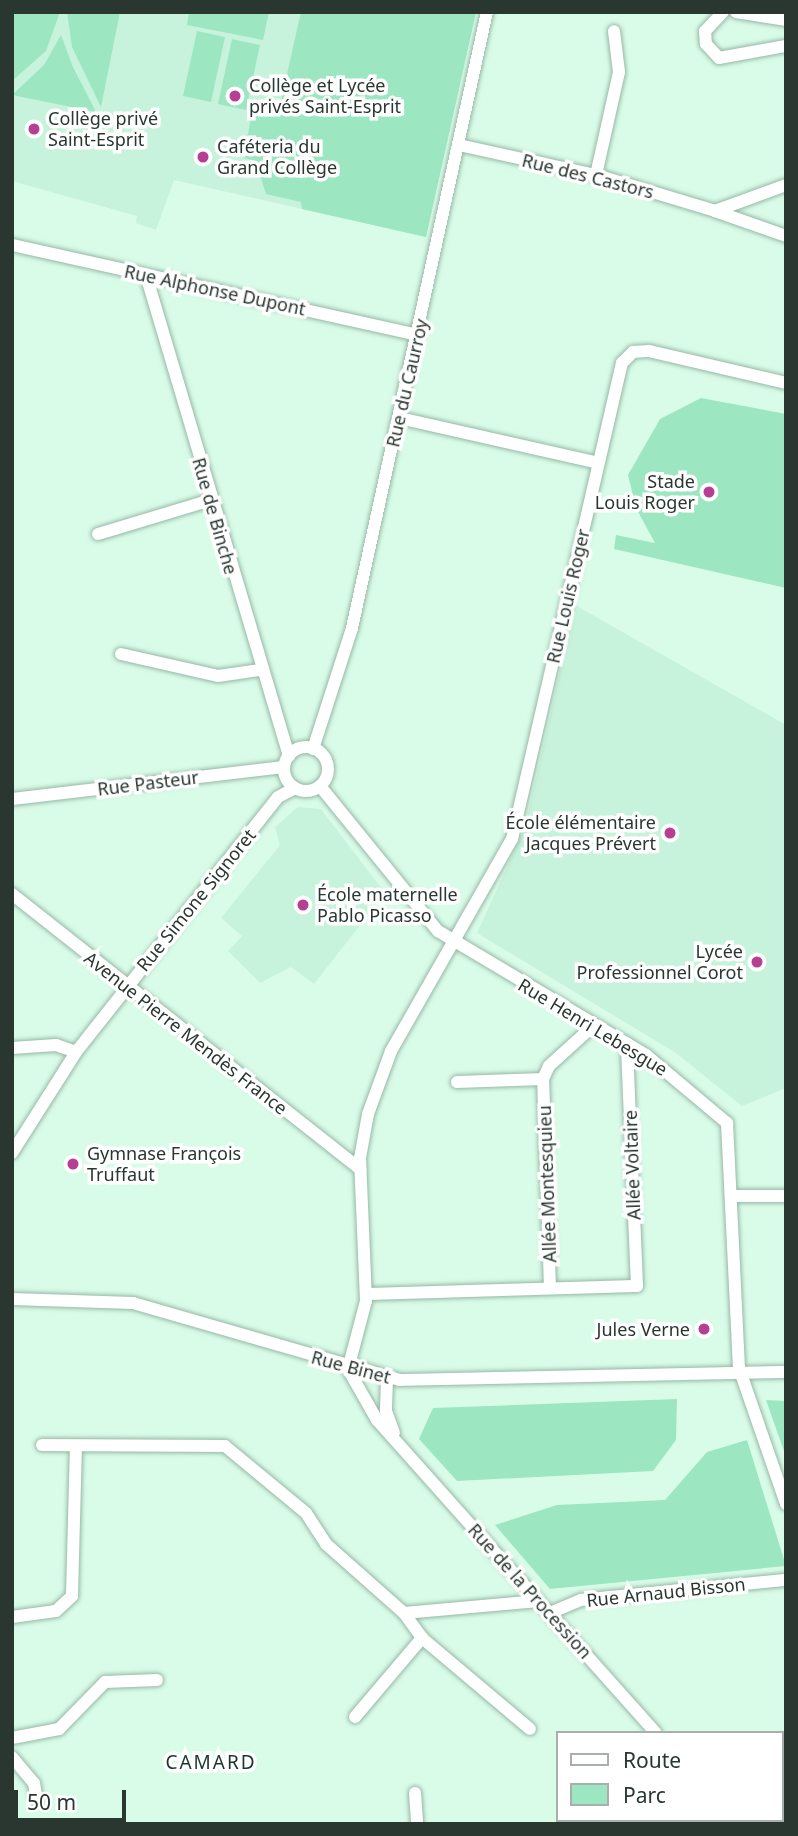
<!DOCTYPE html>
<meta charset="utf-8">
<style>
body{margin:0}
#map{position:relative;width:798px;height:1836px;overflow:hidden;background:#d9fce9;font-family:"Noto Sans",sans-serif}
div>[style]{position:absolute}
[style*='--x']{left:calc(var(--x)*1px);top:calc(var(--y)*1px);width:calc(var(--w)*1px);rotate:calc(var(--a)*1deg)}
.built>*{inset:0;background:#c7f2db}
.green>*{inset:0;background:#9ce7c1}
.roads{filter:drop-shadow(0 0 2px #97b8a6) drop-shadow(0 0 2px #97b8a6)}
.street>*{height:12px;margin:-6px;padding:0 6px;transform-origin:6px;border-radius:6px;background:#fff}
.street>.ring{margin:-6px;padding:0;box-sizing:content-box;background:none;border:12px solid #fff;border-radius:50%}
.dots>*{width:19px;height:19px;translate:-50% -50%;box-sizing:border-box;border:4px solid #fff;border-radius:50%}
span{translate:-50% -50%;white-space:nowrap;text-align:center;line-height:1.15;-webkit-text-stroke:7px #fff;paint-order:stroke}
.poi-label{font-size:18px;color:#293730}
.left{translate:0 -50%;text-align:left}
.right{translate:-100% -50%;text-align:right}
.street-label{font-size:18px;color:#293730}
.neighbourhood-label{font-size:19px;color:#1a3729;letter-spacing:2px}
.frame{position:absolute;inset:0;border:14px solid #293730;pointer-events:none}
.legend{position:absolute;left:556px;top:1731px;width:228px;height:91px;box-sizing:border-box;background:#fff;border:2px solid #a9afac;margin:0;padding:9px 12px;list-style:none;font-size:21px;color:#293730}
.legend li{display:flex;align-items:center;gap:14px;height:35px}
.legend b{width:35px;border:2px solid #a9afac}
.scale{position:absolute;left:14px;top:1790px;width:112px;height:32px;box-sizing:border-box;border:4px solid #293730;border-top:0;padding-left:9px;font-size:21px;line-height:24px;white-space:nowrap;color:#293730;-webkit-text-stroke:5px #fff;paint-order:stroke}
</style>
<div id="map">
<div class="built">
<div style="clip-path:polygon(12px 12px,476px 12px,426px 237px,174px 180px,156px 230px,136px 223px,137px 216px,12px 181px)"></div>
<div style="clip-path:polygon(575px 605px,786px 725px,786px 1088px,742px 1106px,676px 1053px,477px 933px,525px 827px)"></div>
<div style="clip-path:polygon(298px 807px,321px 809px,385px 893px,314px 984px,291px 967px,260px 983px,228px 951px,242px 936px,221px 918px,280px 845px,275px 827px)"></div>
</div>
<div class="green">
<div style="clip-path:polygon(12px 12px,60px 12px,46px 51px,12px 81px)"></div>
<div style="clip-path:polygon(67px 12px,120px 12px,101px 107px,72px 47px)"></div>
<div style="clip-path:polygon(189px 12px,269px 12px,263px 40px,187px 25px)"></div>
<div style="clip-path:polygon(301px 12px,476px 12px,426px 237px,302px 209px,301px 202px,266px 194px,256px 161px,244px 158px,254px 99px,280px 105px)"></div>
<div style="clip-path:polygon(197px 31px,225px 37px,211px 102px,183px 96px)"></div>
<div style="clip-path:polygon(61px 35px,73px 67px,96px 112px,12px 95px,44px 65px)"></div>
<div style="clip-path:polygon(232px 39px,260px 45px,246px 110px,218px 104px)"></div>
<div style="clip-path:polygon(701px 398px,786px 414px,786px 588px,614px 549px,616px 535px,655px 543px,636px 508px,628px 475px,660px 419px)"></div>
<div style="clip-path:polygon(677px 1399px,676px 1440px,653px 1471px,457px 1481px,419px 1439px,433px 1408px)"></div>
<div style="clip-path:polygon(766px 1400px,786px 1401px,786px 1457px)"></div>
<div style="clip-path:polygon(747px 1440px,786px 1566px,550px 1589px,495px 1525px,557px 1505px,665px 1500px,707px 1452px)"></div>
</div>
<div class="roads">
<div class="street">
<div style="--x:723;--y:12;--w:26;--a:133"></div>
<div style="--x:705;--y:31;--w:13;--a:86"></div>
<div style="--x:706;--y:44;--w:19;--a:47"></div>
<div style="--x:719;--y:58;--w:68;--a:-10.2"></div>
<div style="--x:736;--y:12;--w:51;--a:9.1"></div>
<div style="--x:459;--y:145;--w:140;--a:12.4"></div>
<div style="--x:596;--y:175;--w:124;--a:16.8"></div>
<div style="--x:715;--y:211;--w:76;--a:-20.1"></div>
<div style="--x:596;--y:175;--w:106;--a:-77.4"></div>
<div style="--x:619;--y:72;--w:41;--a:-97"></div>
<div style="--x:715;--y:211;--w:75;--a:19.4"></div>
<div style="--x:12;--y:245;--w:415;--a:12.5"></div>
<div style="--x:146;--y:275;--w:502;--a:73.44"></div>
<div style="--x:399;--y:418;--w:204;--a:12.7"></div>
<div style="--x:98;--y:534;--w:118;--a:-16.7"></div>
<div style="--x:121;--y:654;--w:99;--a:12.8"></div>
<div style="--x:218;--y:676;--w:41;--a:-8.3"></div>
<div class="ring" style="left:284px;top:747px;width:32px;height:32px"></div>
<div style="--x:313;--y:749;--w:127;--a:-72.1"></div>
<div style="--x:352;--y:628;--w:631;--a:-77.64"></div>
<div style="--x:320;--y:786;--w:187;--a:50.9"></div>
<div style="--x:438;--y:931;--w:242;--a:30.8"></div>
<div style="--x:646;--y:1055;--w:106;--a:40"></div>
<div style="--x:727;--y:1123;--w:245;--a:87.2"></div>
<div style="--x:739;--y:1368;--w:144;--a:70.9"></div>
<div style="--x:12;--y:799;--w:274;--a:-6.7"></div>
<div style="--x:12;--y:894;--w:444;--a:38.3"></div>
<div style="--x:12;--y:1048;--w:44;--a:-3.9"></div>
<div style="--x:56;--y:1045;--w:21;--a:19"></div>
<div style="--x:457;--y:1082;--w:86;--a:-2"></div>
<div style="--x:12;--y:1153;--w:120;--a:-57.6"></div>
<div style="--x:76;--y:1052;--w:325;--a:-51.6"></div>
<div style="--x:278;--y:797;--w:19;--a:-28"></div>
<div style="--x:735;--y:1196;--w:51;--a:0"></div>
<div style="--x:550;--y:1288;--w:209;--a:-91.9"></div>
<div style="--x:543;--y:1079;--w:14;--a:-65"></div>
<div style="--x:549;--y:1066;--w:61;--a:-42.3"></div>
<div style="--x:366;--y:1294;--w:271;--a:-1.7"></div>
<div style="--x:637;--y:1286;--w:243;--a:-92.4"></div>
<div style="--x:12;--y:1299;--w:121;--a:1.9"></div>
<div style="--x:133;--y:1303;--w:277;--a:16.1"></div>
<div style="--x:399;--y:1380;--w:387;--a:-1.2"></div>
<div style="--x:348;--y:1369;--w:70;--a:-75.2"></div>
<div style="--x:366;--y:1301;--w:143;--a:-92.4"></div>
<div style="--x:360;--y:1158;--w:45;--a:-79.7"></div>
<div style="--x:368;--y:1114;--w:67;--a:-69.9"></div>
<div style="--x:391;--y:1051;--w:244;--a:-60.3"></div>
<div style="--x:512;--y:839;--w:489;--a:-77"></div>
<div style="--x:622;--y:363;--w:16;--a:-45"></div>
<div style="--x:633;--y:352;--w:16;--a:-4"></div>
<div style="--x:649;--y:351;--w:141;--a:13.1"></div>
<div style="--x:348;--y:1369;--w:59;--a:60.4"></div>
<div style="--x:377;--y:1420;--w:419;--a:48.3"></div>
<div style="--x:387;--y:1379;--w:32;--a:92"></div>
<div style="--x:386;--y:1411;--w:23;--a:70"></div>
<div style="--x:42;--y:1445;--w:183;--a:0.3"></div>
<div style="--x:225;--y:1446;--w:105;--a:39.6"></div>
<div style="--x:306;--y:1513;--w:37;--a:57"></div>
<div style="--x:326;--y:1544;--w:104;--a:41.5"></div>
<div style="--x:404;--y:1613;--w:135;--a:-5.1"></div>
<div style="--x:404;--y:1613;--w:31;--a:54"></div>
<div style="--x:422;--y:1638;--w:141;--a:40.1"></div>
<div style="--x:550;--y:1613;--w:34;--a:-23"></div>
<div style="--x:581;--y:1600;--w:206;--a:-5.6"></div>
<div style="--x:12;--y:1617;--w:44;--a:-7.8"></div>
<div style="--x:56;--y:1611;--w:22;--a:-43"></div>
<div style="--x:72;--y:1596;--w:150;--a:-88.5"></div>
<div style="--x:355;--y:1717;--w:104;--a:-49.7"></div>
<div style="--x:12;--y:1738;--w:48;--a:-10.8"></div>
<div style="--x:59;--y:1729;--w:66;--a:-45.6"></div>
<div style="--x:105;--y:1682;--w:52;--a:-2.2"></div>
<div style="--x:12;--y:1757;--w:34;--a:50"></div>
<div style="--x:34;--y:1783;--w:17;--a:80"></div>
<div style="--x:415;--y:1793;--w:31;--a:86"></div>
<div style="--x:782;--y:1796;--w:4;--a:-14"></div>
<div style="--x:734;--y:1820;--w:5;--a:53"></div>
<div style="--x:699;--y:1824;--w:12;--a:-20"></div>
</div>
</div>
<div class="dots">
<div style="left:235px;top:96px;background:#b63e93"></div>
<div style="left:34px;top:129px;background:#b63e93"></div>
<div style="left:203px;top:157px;background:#b63e93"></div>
<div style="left:709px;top:492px;background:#b63e93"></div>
<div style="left:670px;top:833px;background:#b63e93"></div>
<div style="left:303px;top:905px;background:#b63e93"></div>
<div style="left:757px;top:962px;background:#b63e93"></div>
<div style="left:73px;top:1164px;background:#b63e93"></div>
<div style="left:704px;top:1329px;background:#b63e93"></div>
</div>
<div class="poi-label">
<span class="left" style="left:249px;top:96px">Collège et Lycée<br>privés Saint-Esprit</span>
<span class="left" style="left:48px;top:129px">Collège privé<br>Saint-Esprit</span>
<span class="left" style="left:217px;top:157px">Caféteria du<br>Grand Collège</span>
<span class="right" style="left:695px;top:492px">Stade<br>Louis Roger</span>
<span class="right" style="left:656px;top:833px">École élémentaire<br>Jacques Prévert</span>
<span class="left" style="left:317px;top:905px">École maternelle<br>Pablo Picasso</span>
<span class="right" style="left:743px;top:962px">Lycée<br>Professionnel Corot</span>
<span class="left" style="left:87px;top:1164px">Gymnase François<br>Truffaut</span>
<span class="right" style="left:690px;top:1329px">Jules Verne</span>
</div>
<div class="street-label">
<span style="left:588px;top:176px;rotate:14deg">Rue des Castors</span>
<span style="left:215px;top:290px;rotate:12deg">Rue Alphonse Dupont</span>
<span style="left:407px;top:383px;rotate:-77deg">Rue du Caurroy</span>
<span style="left:215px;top:516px;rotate:74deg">Rue de Binche</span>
<span style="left:568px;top:596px;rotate:-77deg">Rue Louis Roger</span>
<span style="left:148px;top:783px;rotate:-7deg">Rue Pasteur</span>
<span style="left:196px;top:900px;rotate:-51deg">Rue Simone Signoret</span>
<span style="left:593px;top:1027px;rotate:31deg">Rue Henri Lebesgue</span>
<span style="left:186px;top:1033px;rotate:38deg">Avenue Pierre Mendès France</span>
<span style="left:632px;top:1165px;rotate:-92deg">Allée Voltaire</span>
<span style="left:547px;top:1184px;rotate:-92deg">Allée Montesquieu</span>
<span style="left:351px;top:1367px;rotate:15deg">Rue Binet</span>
<span style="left:530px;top:1591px;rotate:48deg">Rue de la Procession</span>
<span style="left:666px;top:1592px;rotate:-6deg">Rue Arnaud Bisson</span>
</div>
<div class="neighbourhood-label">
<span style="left:211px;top:1763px">CAMARD</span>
</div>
<div class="frame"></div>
<ul class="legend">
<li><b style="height:9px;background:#fff"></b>Route</li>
<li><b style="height:19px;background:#9ce7c1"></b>Parc</li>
</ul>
<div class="scale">50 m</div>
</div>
